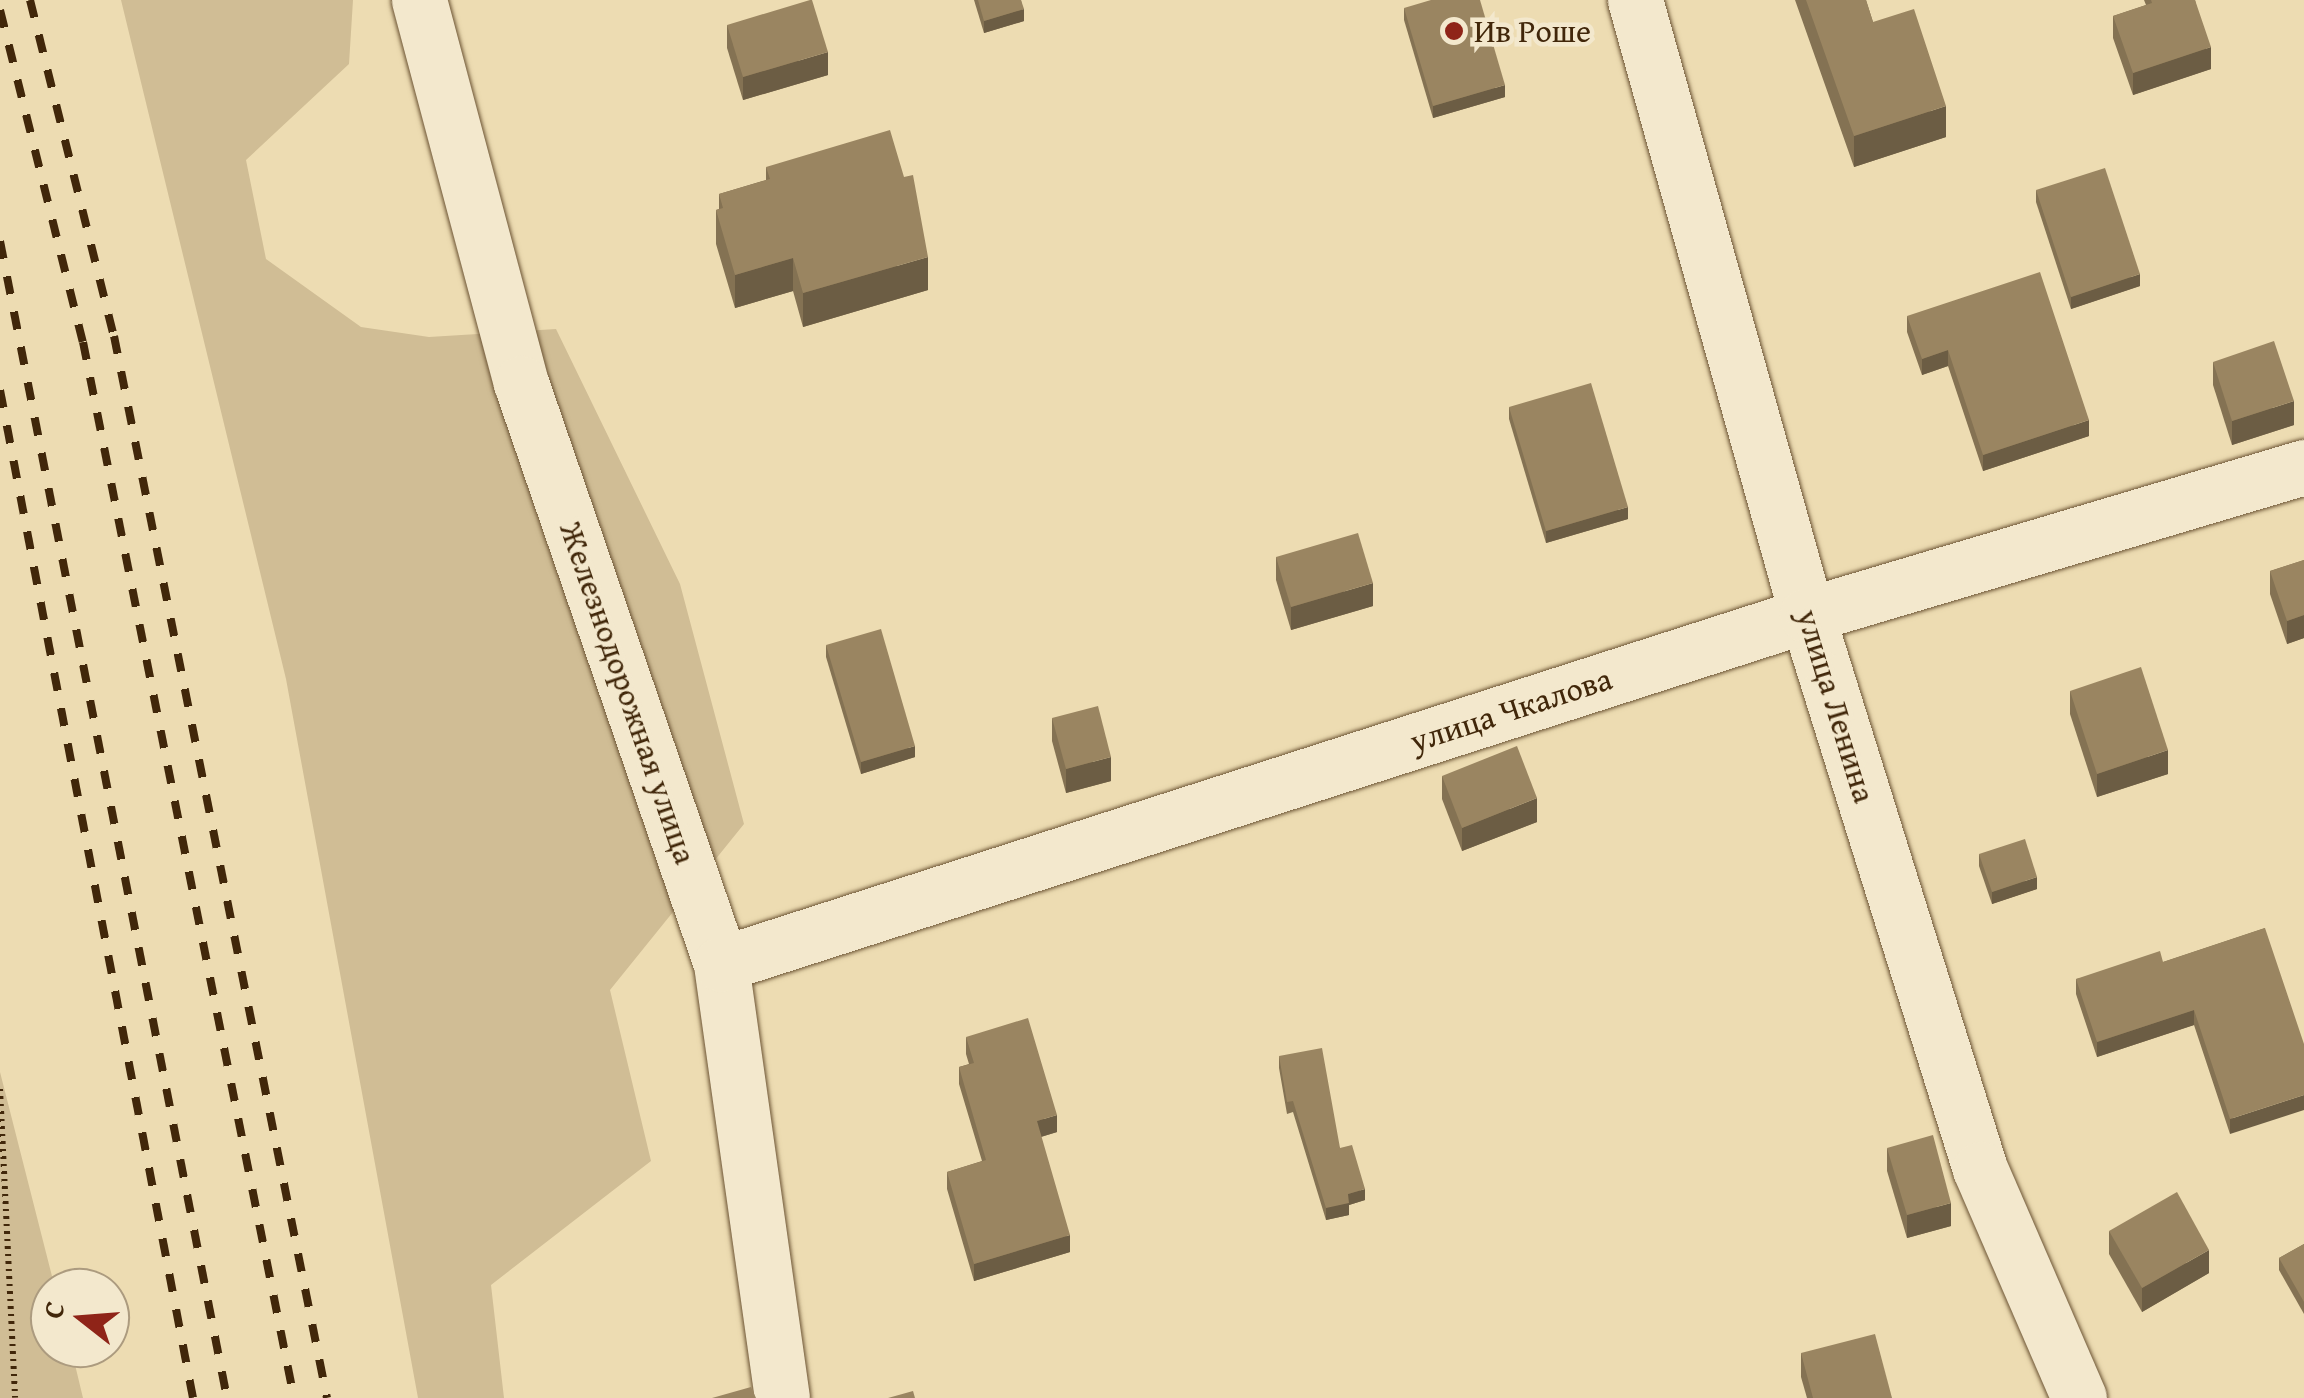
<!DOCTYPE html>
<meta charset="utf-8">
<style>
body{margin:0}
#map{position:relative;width:2304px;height:1398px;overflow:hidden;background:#eddcb2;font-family:"Gentium Book Plus",serif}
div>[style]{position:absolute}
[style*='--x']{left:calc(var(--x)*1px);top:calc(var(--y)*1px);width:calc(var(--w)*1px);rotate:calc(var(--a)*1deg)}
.green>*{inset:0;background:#d0bd95}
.path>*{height:6px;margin-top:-3px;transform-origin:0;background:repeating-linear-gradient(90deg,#41270a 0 2.5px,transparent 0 7.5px)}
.roads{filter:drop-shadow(0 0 2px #6c5434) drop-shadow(0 0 2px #6c5434)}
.minor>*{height:55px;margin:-27.5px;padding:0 27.5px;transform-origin:27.5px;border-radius:27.5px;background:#f3e8cd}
.rail>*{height:8px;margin-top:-4px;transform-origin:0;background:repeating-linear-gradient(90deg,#41270a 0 18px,transparent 0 36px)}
.wall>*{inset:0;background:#847253}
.shaded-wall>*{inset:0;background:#6c5d44}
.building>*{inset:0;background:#9a8561}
.dots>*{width:28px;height:28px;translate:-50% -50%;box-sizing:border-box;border:5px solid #f3e8cd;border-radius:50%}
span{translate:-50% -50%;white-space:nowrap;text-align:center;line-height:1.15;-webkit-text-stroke:9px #f3e8cd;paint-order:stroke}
.poi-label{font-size:32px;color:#41270a}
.left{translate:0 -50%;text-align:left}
.street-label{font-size:32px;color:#41270a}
.north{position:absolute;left:30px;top:1268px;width:100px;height:100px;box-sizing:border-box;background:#f3e8cd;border:2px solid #ac9b7f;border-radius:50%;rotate:287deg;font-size:28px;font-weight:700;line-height:40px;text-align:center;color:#41270a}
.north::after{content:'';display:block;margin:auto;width:35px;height:45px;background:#8f2418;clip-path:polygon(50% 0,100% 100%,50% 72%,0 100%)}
</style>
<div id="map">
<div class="green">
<div style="clip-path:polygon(121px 0,353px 0,349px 64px,246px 160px,266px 259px,361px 327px,429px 337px,556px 329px,680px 584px,744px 824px,610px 990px,651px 1161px,491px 1285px,504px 1398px,418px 1398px,286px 679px)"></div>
<div style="clip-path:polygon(0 1072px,55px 1288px,50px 1288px,50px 1348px,71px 1348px,83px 1398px,0 1398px)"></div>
</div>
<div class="path">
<div style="--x:0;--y:1089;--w:309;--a:87.2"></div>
</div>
<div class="roads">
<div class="minor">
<div style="--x:419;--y:0;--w:396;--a:75.1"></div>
<div style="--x:521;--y:383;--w:614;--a:71"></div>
<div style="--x:721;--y:964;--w:438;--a:82"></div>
<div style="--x:1635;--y:0;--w:639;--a:74.38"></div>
<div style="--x:1807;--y:615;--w:580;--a:72.66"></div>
<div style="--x:1980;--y:1169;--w:249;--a:66.6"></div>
<div style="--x:721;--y:964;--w:1141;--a:-17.82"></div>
<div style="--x:1807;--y:615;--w:519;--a:-16.58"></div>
</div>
</div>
<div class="rail">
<div style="--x:30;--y:0;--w:346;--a:76"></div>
<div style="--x:114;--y:336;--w:1083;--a:78.66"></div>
<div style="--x:0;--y:10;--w:342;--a:76"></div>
<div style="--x:83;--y:342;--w:1077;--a:78.7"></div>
<div style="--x:0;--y:241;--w:1179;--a:78.9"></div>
<div style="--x:0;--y:390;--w:1026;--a:79.16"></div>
</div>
<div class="wall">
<div style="clip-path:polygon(974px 0,1021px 0,1024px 21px,984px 33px)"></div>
<div style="clip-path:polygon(1795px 0,1866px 0,1873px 22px,1946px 137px,1854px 167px)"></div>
<div style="clip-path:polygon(2144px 0,2195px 0,2211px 69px,2133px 95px,2113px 38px,2113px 16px,2146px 5px)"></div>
<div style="clip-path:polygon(1404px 8px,1505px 97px,1433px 118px,1404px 20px)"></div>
<div style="clip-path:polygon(727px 25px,828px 75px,743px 100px,727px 48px)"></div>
<div style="clip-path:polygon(766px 167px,928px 290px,803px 327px,793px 291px,735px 308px,716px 244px,716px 210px,719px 209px,719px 194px,766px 180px)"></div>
<div style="clip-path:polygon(2036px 190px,2140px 286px,2071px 309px,2036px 202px)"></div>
<div style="clip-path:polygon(1907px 316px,2089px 436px,1983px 471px,1948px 366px,1922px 375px,1907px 332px)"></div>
<div style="clip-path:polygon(2213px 362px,2294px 425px,2232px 445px,2213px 385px)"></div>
<div style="clip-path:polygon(1509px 407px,1628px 519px,1546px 543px,1509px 419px)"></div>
<div style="clip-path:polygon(1276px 557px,1373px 606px,1291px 630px,1276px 580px)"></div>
<div style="clip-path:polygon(2304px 560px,2304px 638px,2287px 644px,2270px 594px,2270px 571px)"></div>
<div style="clip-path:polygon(826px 645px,915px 757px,861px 774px,826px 657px)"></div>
<div style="clip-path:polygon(2070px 691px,2168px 774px,2097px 797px,2070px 714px)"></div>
<div style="clip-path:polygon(1052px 718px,1111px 781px,1066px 793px,1052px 741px)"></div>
<div style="clip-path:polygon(1442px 776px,1537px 822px,1462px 851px,1442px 799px)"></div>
<div style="clip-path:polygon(1979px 854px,2037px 889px,1992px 904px,1979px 866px)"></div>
<div style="clip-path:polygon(2265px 928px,2230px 1134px,2194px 1025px,2097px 1057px,2076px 994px,2076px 979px,2163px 962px)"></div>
<div style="clip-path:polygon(966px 1037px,1057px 1132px,1041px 1137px,1070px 1252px,974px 1281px,947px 1189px,947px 1172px,982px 1161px,959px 1084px,959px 1067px,969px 1064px,966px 1054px)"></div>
<div style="clip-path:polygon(1279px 1056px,1340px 1148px,1365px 1200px,1349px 1205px,1349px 1215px,1326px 1220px,1293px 1112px,1287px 1114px,1279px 1068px)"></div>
<div style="clip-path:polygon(1887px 1148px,1951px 1226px,1907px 1238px,1887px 1171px)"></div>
<div style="clip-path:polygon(2109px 1231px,2209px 1273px,2142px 1312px,2109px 1254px)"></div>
<div style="clip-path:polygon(2304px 1244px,2304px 1314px,2279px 1270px,2279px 1258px)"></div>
<div style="clip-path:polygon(1801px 1353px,1892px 1398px,1807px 1398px,1801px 1377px)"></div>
</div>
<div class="shaded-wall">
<div style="clip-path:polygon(1024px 9px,1024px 21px,984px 33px,984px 21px)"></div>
<div style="clip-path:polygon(2211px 47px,2211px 69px,2133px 95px,2133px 73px)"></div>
<div style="clip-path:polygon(828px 52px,828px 75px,743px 100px,743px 77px)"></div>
<div style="clip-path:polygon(1505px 85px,1505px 97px,1433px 118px,1433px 106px)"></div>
<div style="clip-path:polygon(1946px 106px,1946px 137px,1854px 167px,1854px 136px)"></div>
<div style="clip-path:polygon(928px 257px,928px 290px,803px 327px,803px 293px)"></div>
<div style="clip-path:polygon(793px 258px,793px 291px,735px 308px,735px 275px)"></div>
<div style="clip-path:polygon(2140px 274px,2140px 286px,2071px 309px,2071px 297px)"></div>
<div style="clip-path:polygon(1948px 350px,1948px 366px,1922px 375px,1922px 359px)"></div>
<div style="clip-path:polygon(2294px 401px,2294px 425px,2232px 445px,2232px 421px)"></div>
<div style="clip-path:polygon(2089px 420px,2089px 436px,1983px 471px,1983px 455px)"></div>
<div style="clip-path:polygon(1628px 507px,1628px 519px,1546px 543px,1546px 531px)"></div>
<div style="clip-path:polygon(1373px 583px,1373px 606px,1291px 630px,1291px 607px)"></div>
<div style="clip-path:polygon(2304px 615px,2304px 638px,2287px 644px,2287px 621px)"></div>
<div style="clip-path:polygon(915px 746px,915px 757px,861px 774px,861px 762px)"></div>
<div style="clip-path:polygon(2168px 750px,2168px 774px,2097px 797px,2097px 774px)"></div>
<div style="clip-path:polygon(1111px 757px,1111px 781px,1066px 793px,1066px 769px)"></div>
<div style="clip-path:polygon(1537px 798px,1537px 822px,1462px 851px,1462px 828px)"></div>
<div style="clip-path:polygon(2037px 877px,2037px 889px,1992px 904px,1992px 892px)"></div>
<div style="clip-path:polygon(2194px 1010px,2194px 1025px,2097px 1057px,2097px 1042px)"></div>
<div style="clip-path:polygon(2304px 1095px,2304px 1110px,2230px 1134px,2230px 1119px)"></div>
<div style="clip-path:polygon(1057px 1115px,1057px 1132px,1037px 1138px,1037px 1121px)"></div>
<div style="clip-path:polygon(1365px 1189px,1365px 1200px,1349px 1205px,1349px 1215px,1326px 1220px,1326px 1208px,1348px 1194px)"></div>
<div style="clip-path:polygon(1951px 1203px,1951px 1226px,1907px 1238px,1907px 1215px)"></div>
<div style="clip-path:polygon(1070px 1235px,1070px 1252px,974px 1281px,974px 1264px)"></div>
<div style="clip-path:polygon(2209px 1250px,2209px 1273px,2142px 1312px,2142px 1288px)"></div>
</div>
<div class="building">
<div style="clip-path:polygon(810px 0,812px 0,828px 52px,743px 77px,727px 25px)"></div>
<div style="clip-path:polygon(978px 0,1021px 0,1024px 9px,984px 21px)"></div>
<div style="clip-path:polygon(1431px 0,1480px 0,1505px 85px,1433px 106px,1404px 8px)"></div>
<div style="clip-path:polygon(1806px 0,1866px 0,1873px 22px,1914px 9px,1946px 106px,1854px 136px)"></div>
<div style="clip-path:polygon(2151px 0,2195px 0,2211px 47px,2133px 73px,2113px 16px,2152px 3px)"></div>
<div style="clip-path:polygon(890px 130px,904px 177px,913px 175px,928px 257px,803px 293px,793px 258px,735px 275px,716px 210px,723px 208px,719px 194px,770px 179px,766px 167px)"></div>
<div style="clip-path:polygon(2105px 168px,2140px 274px,2071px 297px,2036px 190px)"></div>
<div style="clip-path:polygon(2040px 272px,2089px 420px,1983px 455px,1948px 350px,1922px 359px,1907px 316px)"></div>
<div style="clip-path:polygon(2274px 341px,2294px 401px,2232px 421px,2213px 362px)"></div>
<div style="clip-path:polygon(1591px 383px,1628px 507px,1546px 531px,1509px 407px)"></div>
<div style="clip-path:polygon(1358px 533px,1373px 583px,1291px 607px,1276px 557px)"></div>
<div style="clip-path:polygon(2304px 560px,2304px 615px,2287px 621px,2270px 571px)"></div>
<div style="clip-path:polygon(881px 629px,915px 746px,861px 762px,826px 645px)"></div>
<div style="clip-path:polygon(2141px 667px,2168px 750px,2097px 774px,2070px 691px)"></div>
<div style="clip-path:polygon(1098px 706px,1111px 757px,1066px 769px,1052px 718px)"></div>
<div style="clip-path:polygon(1517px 746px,1537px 798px,1462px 828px,1442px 776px)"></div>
<div style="clip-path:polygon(2025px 839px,2037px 877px,1992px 892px,1979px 854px)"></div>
<div style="clip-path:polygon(2265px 928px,2304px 1044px,2304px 1095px,2230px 1119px,2194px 1010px,2097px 1042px,2076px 979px,2160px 951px,2163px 962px)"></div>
<div style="clip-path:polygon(1028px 1018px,1057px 1115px,1037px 1121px,1070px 1235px,974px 1264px,947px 1172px,986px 1160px,959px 1067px,974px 1063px,966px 1037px)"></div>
<div style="clip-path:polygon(1322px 1048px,1340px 1148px,1352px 1145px,1365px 1189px,1348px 1194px,1349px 1203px,1326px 1208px,1293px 1101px,1287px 1102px,1279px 1056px)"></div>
<div style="clip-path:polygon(1933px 1135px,1951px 1203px,1907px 1215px,1887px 1148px)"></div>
<div style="clip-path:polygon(2177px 1192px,2209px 1250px,2142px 1288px,2109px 1231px)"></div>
<div style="clip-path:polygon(2304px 1244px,2304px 1302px,2279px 1258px)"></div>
<div style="clip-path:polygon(1875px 1334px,1892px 1398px,1813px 1398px,1801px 1353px)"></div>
<div style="clip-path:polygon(751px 1387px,756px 1398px,712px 1398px)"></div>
<div style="clip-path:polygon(913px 1391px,915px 1398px,888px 1398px)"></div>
</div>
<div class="dots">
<div style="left:1454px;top:31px;background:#8f2418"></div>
</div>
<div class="poi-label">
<span class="left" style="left:1474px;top:31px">Ив Роше</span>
</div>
<div class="street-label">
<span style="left:628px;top:693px;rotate:71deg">Железнодорожная улица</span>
<span style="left:1836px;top:706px;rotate:73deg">улица Ленина</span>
<span style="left:1511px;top:710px;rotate:-18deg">улица Чкалова</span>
</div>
<div class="north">С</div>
</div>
